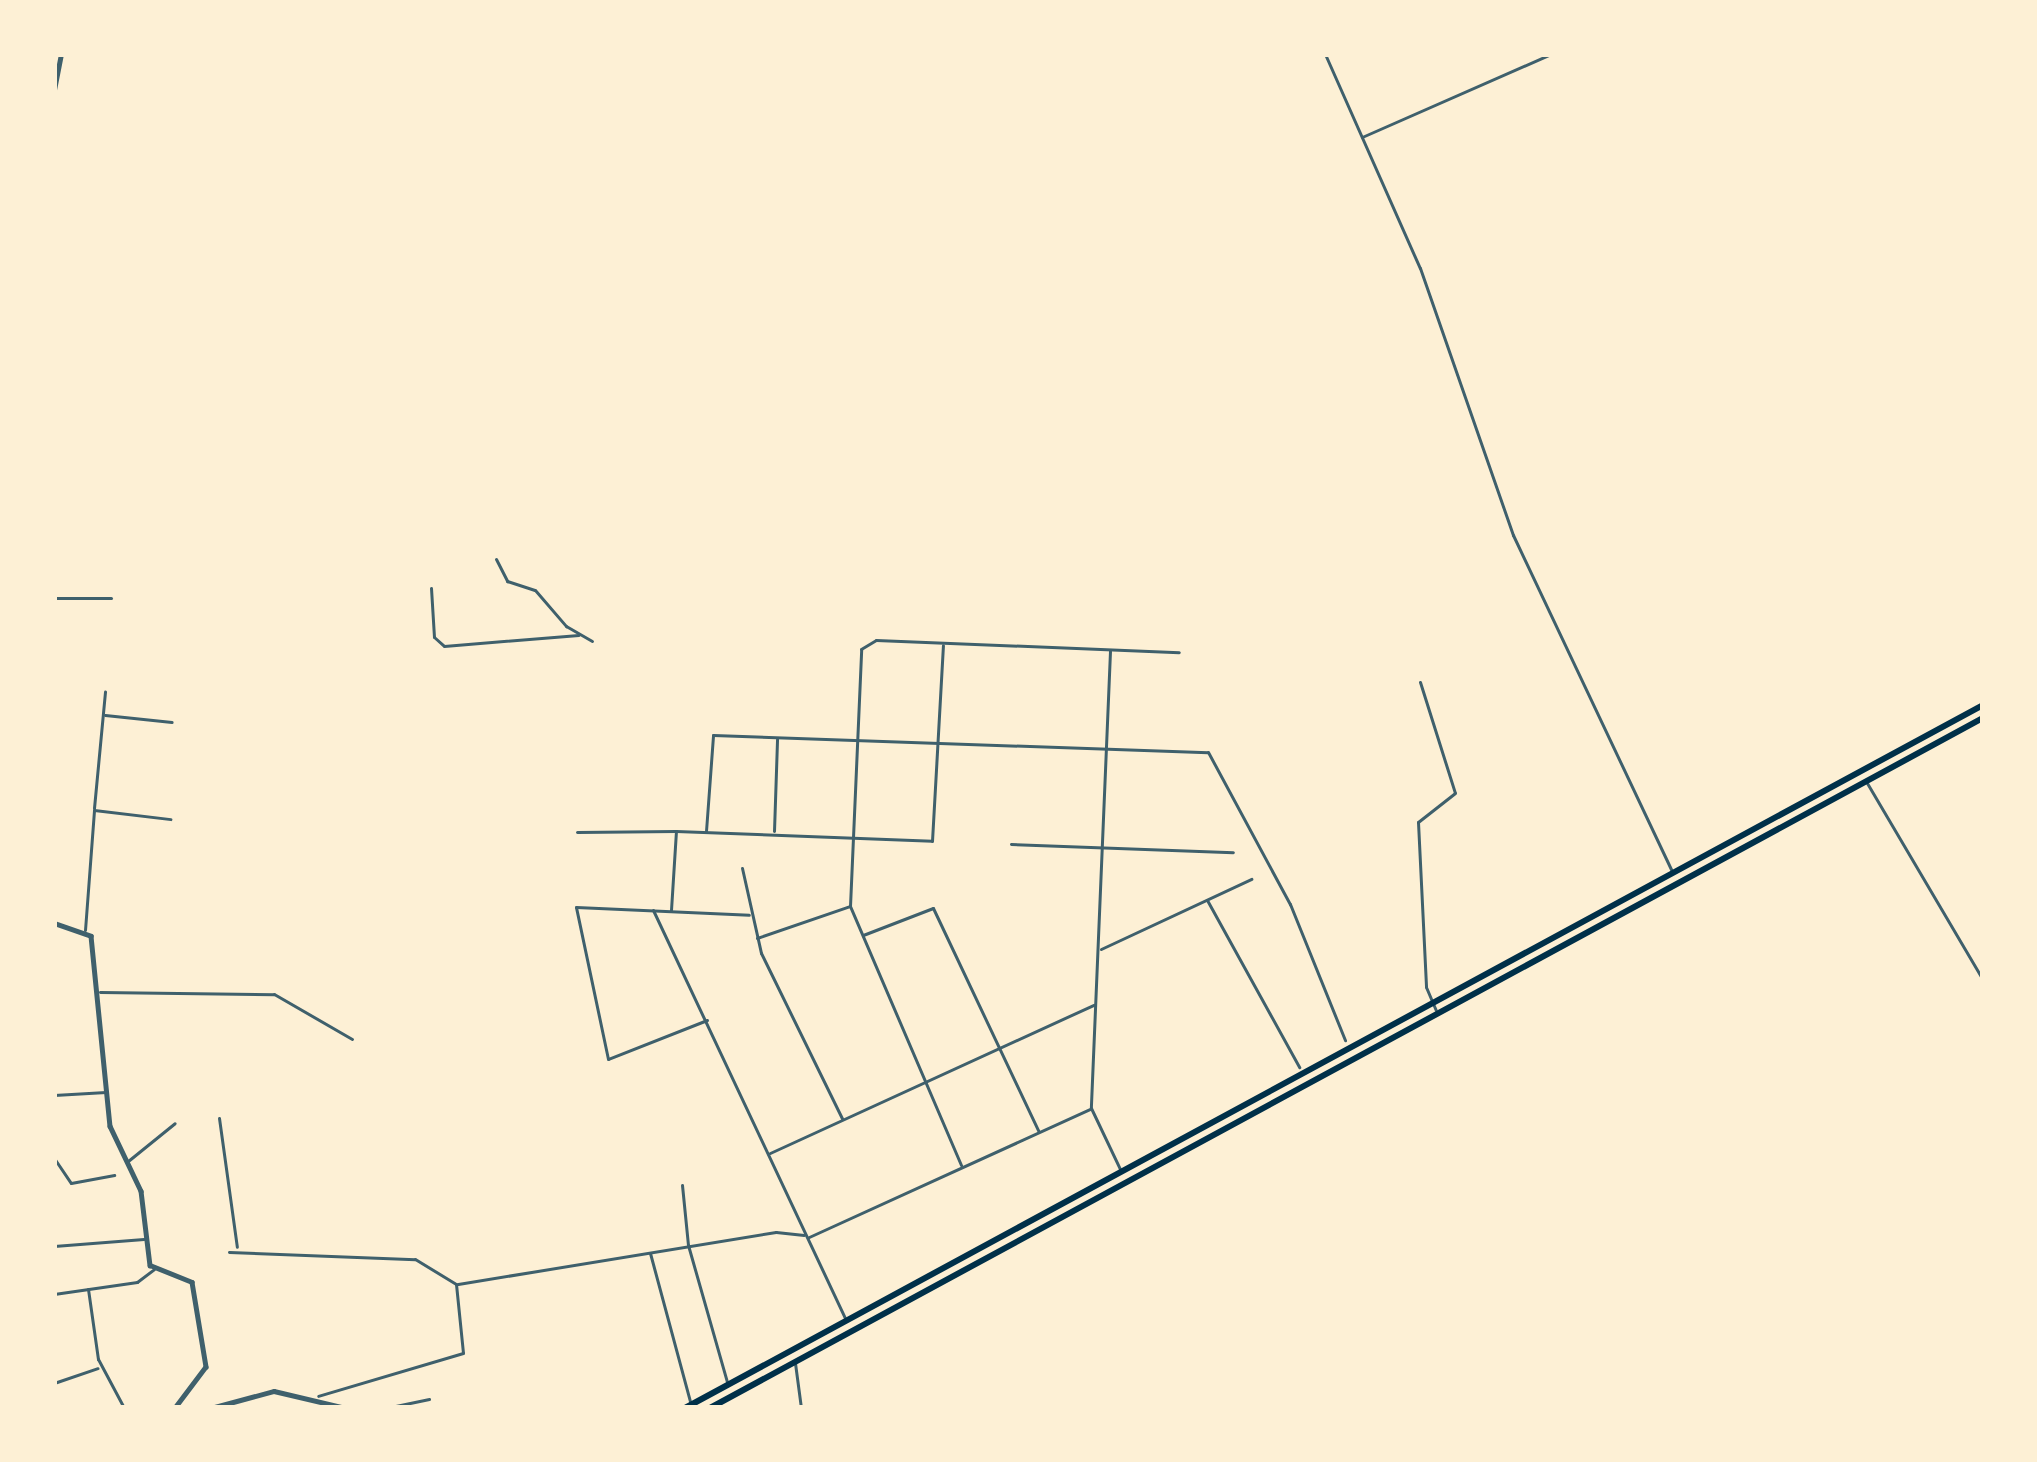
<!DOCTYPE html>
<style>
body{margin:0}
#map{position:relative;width:2037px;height:1462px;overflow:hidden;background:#fdf0d5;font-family:"Nunito Sans",sans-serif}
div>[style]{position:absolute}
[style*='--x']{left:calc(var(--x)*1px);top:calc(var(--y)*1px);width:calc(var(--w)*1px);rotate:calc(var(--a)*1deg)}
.minor>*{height:3px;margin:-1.5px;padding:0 1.5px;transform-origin:1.5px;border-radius:1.5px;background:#3f606c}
.tertiary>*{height:4.5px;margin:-2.25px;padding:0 2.25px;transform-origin:2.25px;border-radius:2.25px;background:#3f606c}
.trunk>*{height:6px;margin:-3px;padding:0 3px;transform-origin:3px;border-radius:3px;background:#003049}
span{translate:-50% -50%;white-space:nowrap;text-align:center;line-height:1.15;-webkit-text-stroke:12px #fdf0d5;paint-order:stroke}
.frame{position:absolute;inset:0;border:57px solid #fdf0d5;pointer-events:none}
</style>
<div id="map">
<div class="minor">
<div style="--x:1325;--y:54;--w:234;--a:66.1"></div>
<div style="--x:1420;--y:268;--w:283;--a:70.8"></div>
<div style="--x:1513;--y:535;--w:370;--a:64.7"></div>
<div style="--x:1362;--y:137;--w:206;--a:-23.7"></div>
<div style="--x:496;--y:559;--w:25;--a:63"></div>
<div style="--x:507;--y:581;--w:29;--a:18"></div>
<div style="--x:535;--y:590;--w:48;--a:49.3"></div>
<div style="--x:566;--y:626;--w:30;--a:30"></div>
<div style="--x:431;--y:588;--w:49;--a:86.5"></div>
<div style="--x:434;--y:637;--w:13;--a:42"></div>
<div style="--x:444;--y:646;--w:135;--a:-4.7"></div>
<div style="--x:54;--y:598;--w:57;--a:0"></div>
<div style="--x:1110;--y:651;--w:457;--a:92.4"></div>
<div style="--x:1091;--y:1108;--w:68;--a:64.6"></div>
<div style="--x:1420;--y:682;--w:116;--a:72.5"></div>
<div style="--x:1455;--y:793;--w:47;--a:141.9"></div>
<div style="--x:1418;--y:822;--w:165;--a:87.2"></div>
<div style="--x:1426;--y:987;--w:25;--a:67"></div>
<div style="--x:105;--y:715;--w:67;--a:6"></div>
<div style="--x:1867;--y:783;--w:226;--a:59.5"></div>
<div style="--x:94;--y:808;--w:117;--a:-84.6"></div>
<div style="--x:706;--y:831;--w:96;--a:-85.8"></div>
<div style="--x:713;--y:735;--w:495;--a:2"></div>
<div style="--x:1208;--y:752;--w:173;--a:61.7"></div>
<div style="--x:1290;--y:904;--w:147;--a:68"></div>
<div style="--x:774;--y:831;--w:92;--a:-88.1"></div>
<div style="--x:577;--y:832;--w:99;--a:-0.6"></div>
<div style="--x:1011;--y:844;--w:222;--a:2.1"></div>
<div style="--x:742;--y:868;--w:87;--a:77.4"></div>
<div style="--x:761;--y:953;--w:184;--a:63.9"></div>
<div style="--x:1207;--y:900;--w:191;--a:61.1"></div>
<div style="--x:653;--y:910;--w:454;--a:64.8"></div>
<div style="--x:671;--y:910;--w:79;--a:-86.4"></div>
<div style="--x:676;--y:831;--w:256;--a:2.2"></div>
<div style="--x:932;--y:841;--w:196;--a:-86.8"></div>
<div style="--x:85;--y:930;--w:120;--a:-85.7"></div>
<div style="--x:94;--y:810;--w:77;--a:6.8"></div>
<div style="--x:863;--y:935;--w:75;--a:-21.1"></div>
<div style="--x:933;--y:908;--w:246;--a:64.7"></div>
<div style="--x:757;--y:938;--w:98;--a:-19"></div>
<div style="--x:1101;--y:949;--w:166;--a:-25"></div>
<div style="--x:100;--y:992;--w:174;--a:0.7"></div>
<div style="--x:274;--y:994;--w:90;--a:30"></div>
<div style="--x:707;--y:1020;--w:106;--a:158.5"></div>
<div style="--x:608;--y:1059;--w:155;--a:-101.9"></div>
<div style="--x:576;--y:907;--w:173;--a:2.6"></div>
<div style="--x:54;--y:1095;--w:52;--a:-3.3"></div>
<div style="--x:219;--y:1118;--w:130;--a:82.1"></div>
<div style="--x:770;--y:1153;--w:356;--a:-24.6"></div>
<div style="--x:54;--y:1158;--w:30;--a:56"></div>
<div style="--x:71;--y:1183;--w:44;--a:-10.5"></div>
<div style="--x:128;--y:1161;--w:60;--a:-39"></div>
<div style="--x:961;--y:1165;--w:282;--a:-113.2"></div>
<div style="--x:850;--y:906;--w:257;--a:-87.5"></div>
<div style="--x:861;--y:649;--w:17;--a:-31"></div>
<div style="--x:876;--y:640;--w:303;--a:2.3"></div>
<div style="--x:682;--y:1185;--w:60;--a:84.3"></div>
<div style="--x:688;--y:1245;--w:146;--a:74.1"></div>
<div style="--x:809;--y:1237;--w:309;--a:-24.5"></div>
<div style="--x:54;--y:1246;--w:90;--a:-4.4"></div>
<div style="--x:229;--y:1252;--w:186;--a:2.2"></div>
<div style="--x:415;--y:1259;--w:48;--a:31.4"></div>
<div style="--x:456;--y:1284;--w:69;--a:84.2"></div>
<div style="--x:463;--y:1353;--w:151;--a:163.5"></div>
<div style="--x:650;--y:1253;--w:157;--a:74.9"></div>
<div style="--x:458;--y:1284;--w:322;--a:-9.3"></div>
<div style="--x:776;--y:1232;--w:28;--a:6"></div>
<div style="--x:88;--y:1289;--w:71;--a:81.9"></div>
<div style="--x:98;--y:1359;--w:55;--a:62"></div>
<div style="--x:54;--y:1294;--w:84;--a:-8.2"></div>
<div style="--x:137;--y:1282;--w:21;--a:-37"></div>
<div style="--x:795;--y:1363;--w:45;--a:82.4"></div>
<div style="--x:54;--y:1383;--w:46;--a:-18.8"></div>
<div style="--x:386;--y:1408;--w:44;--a:-11.8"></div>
</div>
<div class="tertiary">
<div style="--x:54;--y:90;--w:37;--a:-79"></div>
<div style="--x:54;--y:923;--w:39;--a:19"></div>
<div style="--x:91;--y:936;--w:191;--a:84.3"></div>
<div style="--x:110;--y:1126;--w:72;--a:64.5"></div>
<div style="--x:141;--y:1191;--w:75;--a:83.1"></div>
<div style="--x:150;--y:1265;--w:45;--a:22"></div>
<div style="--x:192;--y:1282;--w:86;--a:80.6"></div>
<div style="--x:206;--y:1367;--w:51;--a:127.1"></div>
<div style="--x:211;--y:1408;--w:65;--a:-15.1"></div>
<div style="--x:274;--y:1391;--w:74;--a:13.3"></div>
</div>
<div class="trunk">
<div style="--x:685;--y:1408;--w:1476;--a:-28.44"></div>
<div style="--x:710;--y:1408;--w:1448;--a:-28.46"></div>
</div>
<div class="frame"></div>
</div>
